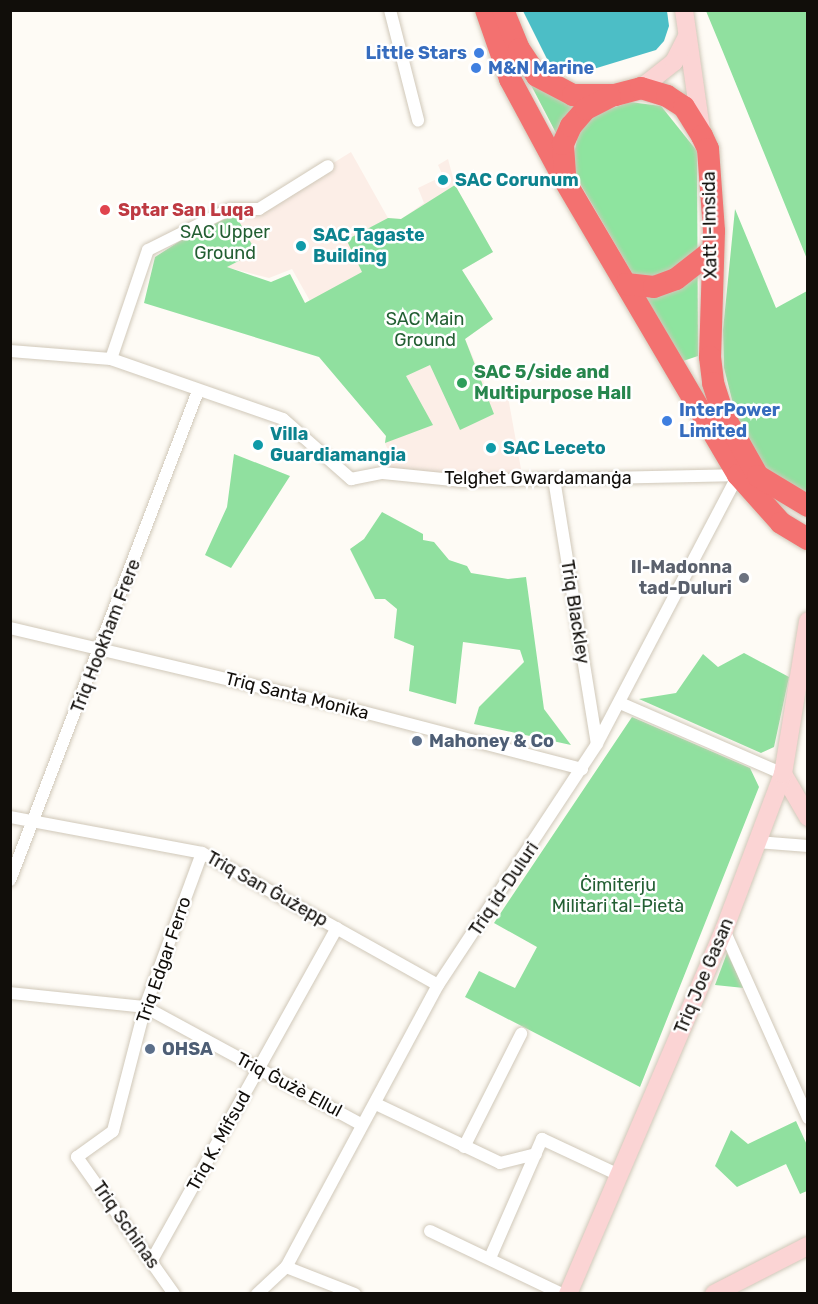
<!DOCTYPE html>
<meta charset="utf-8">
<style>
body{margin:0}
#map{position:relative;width:818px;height:1304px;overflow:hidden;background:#fefbf5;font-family:Rubik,sans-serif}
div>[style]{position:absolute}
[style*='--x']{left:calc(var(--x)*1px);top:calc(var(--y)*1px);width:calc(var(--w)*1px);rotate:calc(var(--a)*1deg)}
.education>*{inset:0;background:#fceee7}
.green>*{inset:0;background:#90e09f}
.forest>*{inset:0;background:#8ee49f}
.water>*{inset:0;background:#4cbec6}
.roads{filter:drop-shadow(0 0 2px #d0c8b9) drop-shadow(0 0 2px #d0c8b9)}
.street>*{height:12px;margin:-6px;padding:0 6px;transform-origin:6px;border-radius:6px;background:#fff}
.secondary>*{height:18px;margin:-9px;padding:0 9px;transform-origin:9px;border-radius:9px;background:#fbd4d4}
.highway>*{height:22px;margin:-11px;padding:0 11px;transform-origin:11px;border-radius:11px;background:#f37170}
.dots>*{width:16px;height:16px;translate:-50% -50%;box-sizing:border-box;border:3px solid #fff;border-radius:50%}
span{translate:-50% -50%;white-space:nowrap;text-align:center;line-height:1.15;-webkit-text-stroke:5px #fff;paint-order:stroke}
.shop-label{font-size:18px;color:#366cbe;font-weight:700}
.right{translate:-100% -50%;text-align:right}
.left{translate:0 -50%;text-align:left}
.culture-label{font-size:18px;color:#0d838f;font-weight:700}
.health-label{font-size:18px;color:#be3a42;font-weight:700}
.street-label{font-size:18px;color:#110e0a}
.park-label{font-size:18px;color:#235f33}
.leisure-label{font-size:18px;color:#27864d;font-weight:700}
.worship-label{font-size:18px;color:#5b616d;font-weight:700}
.service-label{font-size:18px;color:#4e5e75;font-weight:700}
.frame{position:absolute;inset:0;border:12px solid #110e0a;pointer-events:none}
</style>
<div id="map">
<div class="education">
<div style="clip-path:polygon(351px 152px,388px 218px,401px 219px,424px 203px,418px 188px,443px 176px,438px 165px,448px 159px,455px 185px,493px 252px,462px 270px,493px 319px,465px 339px,492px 401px,508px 397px,523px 480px,383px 473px,379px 459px,390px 455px,385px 443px,386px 436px,292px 269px,269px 278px,226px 267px,230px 209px,259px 209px)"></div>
</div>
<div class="green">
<div style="clip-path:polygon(706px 11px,807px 11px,807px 259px,723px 52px)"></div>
<div style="clip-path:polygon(521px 66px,545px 90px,574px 107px,556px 133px)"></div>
<div style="clip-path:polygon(455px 185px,493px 252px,462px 270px,493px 319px,465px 339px,494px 414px,460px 430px,430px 365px,406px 376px,433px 425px,385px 443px,386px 436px,319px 357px,144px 303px,155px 257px,180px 241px,235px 214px,256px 252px,227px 267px,271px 282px,290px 274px,305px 303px,362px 272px,347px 241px,350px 238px,388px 218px,401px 219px)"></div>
<div style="clip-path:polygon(735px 209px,776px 308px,807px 291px,807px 495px,758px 466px,735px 412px,724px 368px,723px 330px)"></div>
<div style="clip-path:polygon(234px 454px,290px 476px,231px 568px,205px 555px,227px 507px)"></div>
<div style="clip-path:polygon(382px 512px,423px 534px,423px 540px,434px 542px,449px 560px,467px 566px,471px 573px,508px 579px,526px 577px,544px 709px,571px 745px,474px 724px,479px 707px,524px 662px,520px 650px,463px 642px,456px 704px,409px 691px,414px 646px,394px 638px,397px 609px,385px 599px,375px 599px,350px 549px,364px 539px)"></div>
<div style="clip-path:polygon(744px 653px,789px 677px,774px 747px,761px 753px,639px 699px,676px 693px,703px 654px,718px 667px)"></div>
<div style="clip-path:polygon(632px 717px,750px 768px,759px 787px,640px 1087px,465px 997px,479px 971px,515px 988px,537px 947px,494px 923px)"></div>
<div style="clip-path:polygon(727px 953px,744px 988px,715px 985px)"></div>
<div style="clip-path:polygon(796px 1121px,807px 1145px,807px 1191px,800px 1194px,786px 1164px,737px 1187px,715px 1166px,731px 1130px,748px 1144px)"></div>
</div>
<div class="forest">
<div style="clip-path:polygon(630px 102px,661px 106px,697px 151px,698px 356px,683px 361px,571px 168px,579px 130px,590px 116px)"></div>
</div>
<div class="water">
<div style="clip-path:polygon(523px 11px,667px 11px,669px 26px,664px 41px,656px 50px,577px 74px,548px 61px)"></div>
</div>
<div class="roads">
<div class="street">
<div style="--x:390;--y:10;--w:114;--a:75.7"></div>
<div style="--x:10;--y:351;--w:101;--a:4.5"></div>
<div style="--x:111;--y:359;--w:182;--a:19.2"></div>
<div style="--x:283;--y:419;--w:91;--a:41.4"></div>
<div style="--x:351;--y:479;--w:33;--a:-11"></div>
<div style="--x:383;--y:473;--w:80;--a:5.7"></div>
<div style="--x:463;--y:481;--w:275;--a:-1.2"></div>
<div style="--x:738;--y:475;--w:304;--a:117.7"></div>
<div style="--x:597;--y:744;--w:289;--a:123.4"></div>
<div style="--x:438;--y:985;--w:320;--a:118.3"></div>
<div style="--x:286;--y:1267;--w:40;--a:137"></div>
<div style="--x:111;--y:359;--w:115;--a:-71.3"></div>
<div style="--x:148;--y:250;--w:92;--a:-26.6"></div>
<div style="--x:230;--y:209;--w:29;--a:0"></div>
<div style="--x:259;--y:209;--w:81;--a:-31.9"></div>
<div style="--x:554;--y:479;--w:268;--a:80.8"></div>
<div style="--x:10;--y:628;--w:347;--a:13.3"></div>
<div style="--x:348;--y:708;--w:242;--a:14.6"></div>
<div style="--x:620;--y:703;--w:178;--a:23.5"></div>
<div style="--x:10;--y:817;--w:195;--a:10.6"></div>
<div style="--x:202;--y:853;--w:270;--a:29.2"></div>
<div style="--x:757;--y:842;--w:51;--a:4.5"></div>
<div style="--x:10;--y:880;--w:524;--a:-68.97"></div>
<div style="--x:724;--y:930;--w:206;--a:65.9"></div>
<div style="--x:10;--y:993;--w:136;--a:5.9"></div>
<div style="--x:145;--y:1007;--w:247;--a:28.5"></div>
<div style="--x:376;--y:1104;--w:137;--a:25.4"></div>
<div style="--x:500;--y:1163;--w:37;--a:-14"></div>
<div style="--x:464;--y:1147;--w:127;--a:-63.2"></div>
<div style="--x:430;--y:1231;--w:146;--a:25.5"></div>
<div style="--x:490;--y:1258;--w:130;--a:-66.4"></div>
<div style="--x:542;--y:1139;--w:85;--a:25.1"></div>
<div style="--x:152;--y:1260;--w:380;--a:-60.9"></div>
<div style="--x:286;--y:1267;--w:74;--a:21.4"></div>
<div style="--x:174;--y:1294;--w:168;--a:-125.3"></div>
<div style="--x:77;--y:1157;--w:44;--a:-35.8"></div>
<div style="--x:113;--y:1131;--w:128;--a:-75.5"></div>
<div style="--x:145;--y:1007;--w:164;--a:-69.7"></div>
</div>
<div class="secondary">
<div style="--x:684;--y:10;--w:121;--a:81.9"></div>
<div style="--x:641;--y:88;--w:42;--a:-38.2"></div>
<div style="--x:674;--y:62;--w:28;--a:-63"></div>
<div style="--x:783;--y:774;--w:50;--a:59.8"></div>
<div style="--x:568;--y:1294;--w:396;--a:-66.8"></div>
<div style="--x:724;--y:930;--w:167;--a:-69.3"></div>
<div style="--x:783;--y:774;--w:155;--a:-80.7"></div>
<div style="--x:714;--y:1294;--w:106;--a:-27.1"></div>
</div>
<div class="highway">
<div style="--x:486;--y:10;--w:73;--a:70.8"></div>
<div style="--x:510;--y:79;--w:116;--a:61.7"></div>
<div style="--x:565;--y:181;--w:341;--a:59.5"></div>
<div style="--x:738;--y:475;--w:64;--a:48.1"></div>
<div style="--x:781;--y:523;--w:31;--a:31"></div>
<div style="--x:503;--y:10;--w:42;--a:67.7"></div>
<div style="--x:519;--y:49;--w:32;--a:56"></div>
<div style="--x:537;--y:76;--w:41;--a:27.8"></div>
<div style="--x:573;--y:95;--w:42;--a:0"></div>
<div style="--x:615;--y:95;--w:27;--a:-15"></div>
<div style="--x:641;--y:88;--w:27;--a:17"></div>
<div style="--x:667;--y:96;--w:20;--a:33"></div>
<div style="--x:684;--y:107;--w:34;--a:58"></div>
<div style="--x:702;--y:136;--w:14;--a:65"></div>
<div style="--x:708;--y:149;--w:82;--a:85.8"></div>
<div style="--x:714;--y:231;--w:126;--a:91.8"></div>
<div style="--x:710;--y:357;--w:26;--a:83"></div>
<div style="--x:713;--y:383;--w:35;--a:72"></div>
<div style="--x:724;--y:416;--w:69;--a:60.5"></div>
<div style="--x:758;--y:476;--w:58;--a:31"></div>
<div style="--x:565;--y:174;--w:30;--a:-94"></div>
<div style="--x:563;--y:144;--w:20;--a:-66"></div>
<div style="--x:571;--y:126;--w:23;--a:-49"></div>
<div style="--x:586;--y:109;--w:27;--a:-27"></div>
<div style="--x:626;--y:284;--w:28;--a:6"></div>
<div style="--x:654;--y:287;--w:23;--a:-20"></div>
<div style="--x:676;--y:279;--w:47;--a:-38.1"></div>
</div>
</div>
<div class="dots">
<div style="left:479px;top:53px;background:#3f7fe0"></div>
<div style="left:476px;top:68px;background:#3f7fe0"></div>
<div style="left:443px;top:180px;background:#0f9aa8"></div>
<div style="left:105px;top:210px;background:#e0444e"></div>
<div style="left:301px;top:246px;background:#0f9aa8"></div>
<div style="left:462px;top:383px;background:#2e9e5b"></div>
<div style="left:667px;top:421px;background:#3f7fe0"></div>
<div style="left:258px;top:445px;background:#0f9aa8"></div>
<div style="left:491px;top:448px;background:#0f9aa8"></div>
<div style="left:744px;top:578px;background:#6b7280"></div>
<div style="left:417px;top:741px;background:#5c6f8a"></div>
<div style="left:150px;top:1049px;background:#5c6f8a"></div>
</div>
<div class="shop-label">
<span class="right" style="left:467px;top:53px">Little Stars</span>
<span class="left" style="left:488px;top:68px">M&amp;N Marine</span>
<span class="left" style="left:679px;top:421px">InterPower<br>Limited</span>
</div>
<div class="culture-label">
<span class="left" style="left:455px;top:180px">SAC Corunum</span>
<span class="left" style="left:313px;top:246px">SAC Tagaste<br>Building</span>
<span class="left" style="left:270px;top:445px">Villa<br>Guardiamangia</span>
<span class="left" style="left:503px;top:448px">SAC Leceto</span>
</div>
<div class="health-label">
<span class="left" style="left:118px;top:210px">Sptar San Luqa</span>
</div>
<div class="street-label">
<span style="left:710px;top:225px;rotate:-91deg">Xatt l-Imsida</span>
<span style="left:538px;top:478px">Telgħet Gwardamanġa</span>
<span style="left:575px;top:612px;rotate:81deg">Triq Blackley</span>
<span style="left:106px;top:636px;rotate:-69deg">Triq Hookham Frere</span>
<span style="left:297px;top:696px;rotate:14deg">Triq Santa Monika</span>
<span style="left:267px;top:889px;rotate:29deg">Triq San Ġużepp</span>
<span style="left:504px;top:889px;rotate:-56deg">Triq id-Duluri</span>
<span style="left:164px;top:960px;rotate:-71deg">Triq Edgar Ferro</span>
<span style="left:704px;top:976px;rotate:-67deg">Triq Joe Gasan</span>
<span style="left:289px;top:1085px;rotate:28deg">Triq Ġużè Ellul</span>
<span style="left:219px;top:1141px;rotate:-61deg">Triq K. Mifsud</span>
<span style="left:126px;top:1225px;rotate:55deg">Triq Schinas</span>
</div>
<div class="park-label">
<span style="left:225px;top:243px">SAC Upper<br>Ground</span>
<span style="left:425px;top:330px">SAC Main<br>Ground</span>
<span style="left:618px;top:896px">Ċimiterju<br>Militari tal-Pietà</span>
</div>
<div class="leisure-label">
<span class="left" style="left:474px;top:383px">SAC 5/side and<br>Multipurpose Hall</span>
</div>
<div class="worship-label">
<span class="right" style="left:732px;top:578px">Il-Madonna<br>tad-Duluri</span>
</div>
<div class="service-label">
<span class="left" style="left:429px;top:741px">Mahoney &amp; Co</span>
<span class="left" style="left:162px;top:1049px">OHSA</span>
</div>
<div class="frame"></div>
</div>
